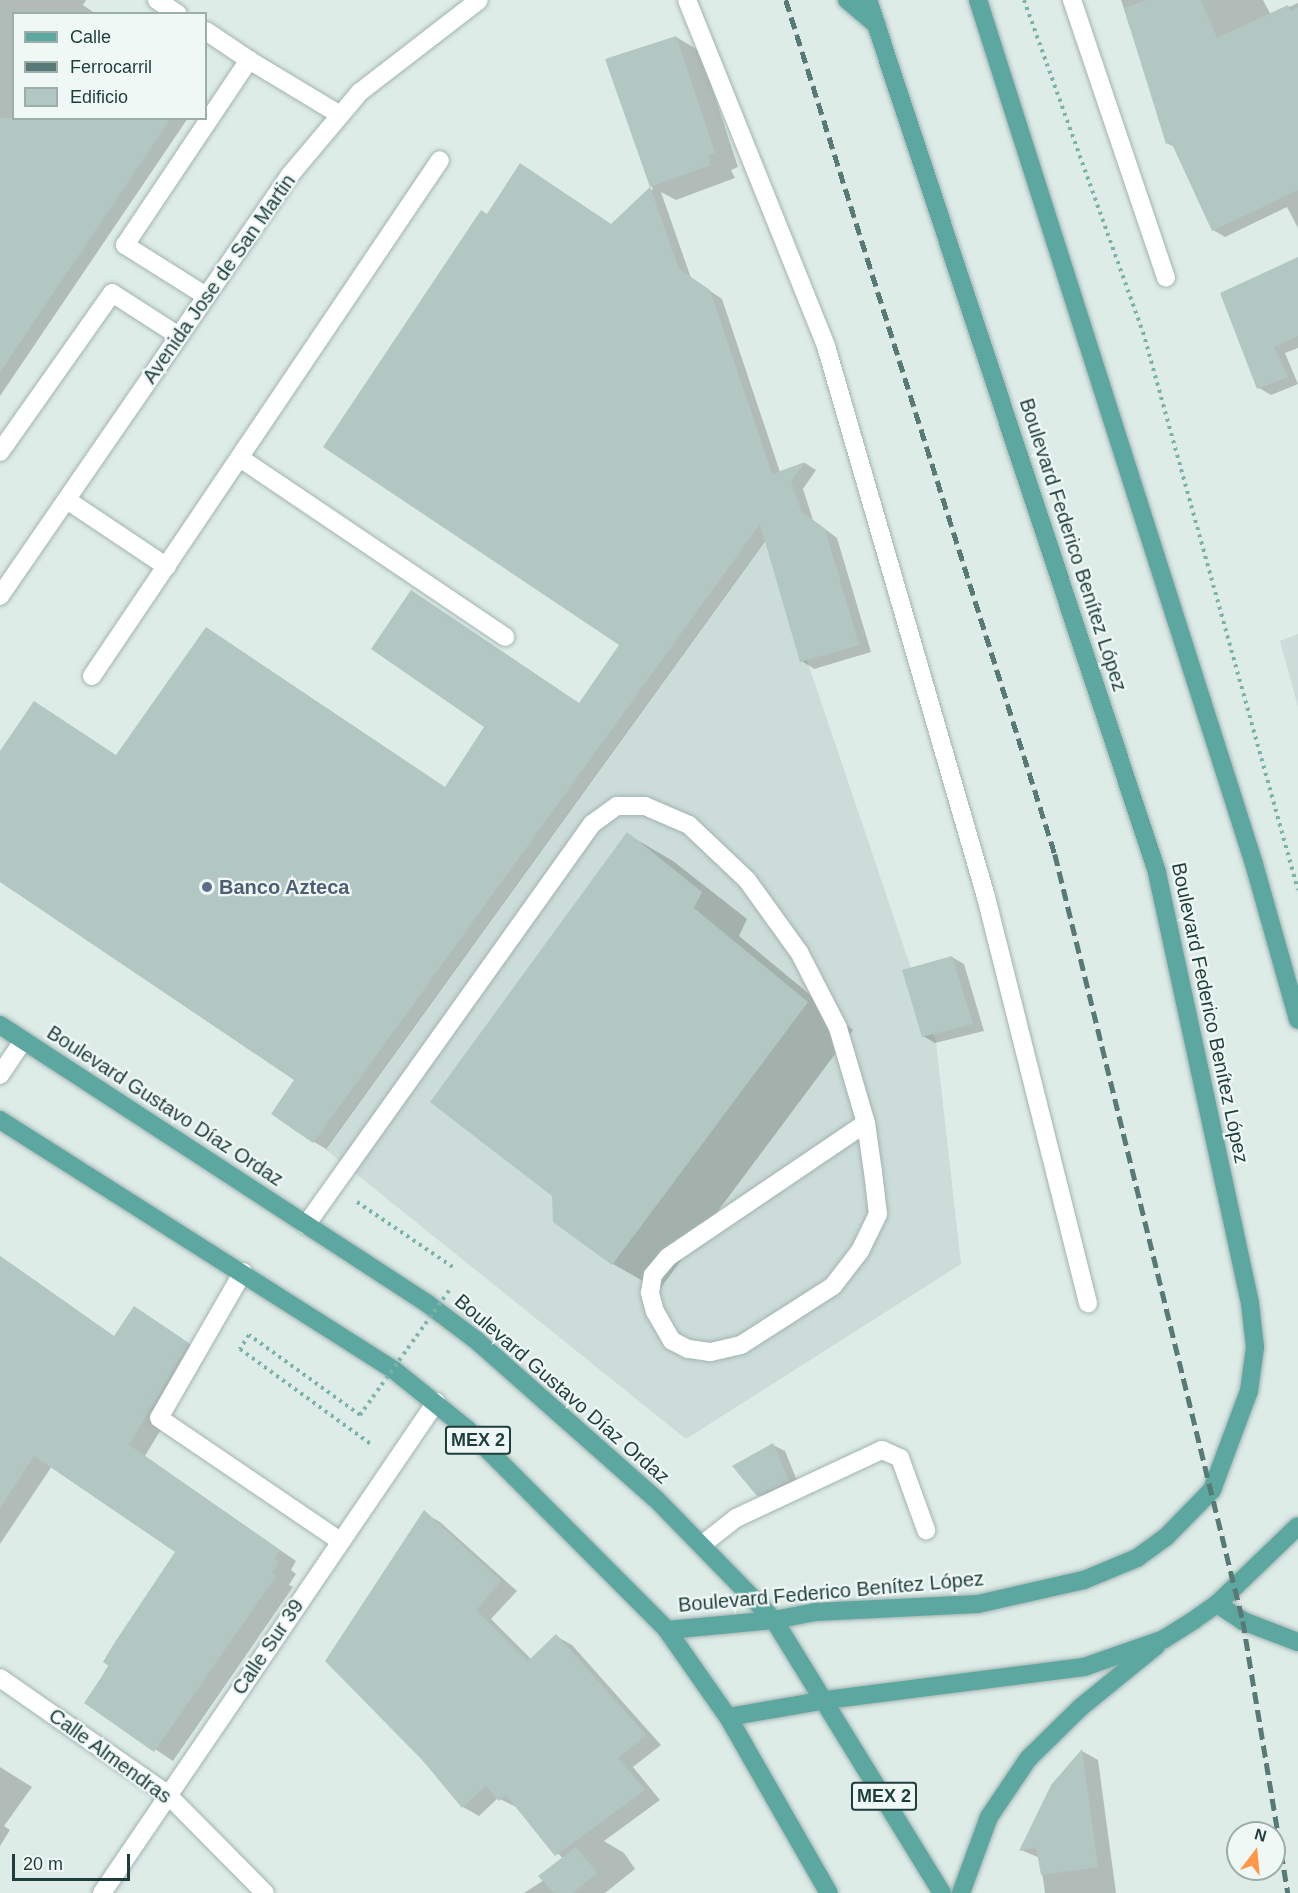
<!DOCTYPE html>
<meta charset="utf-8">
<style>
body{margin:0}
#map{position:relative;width:1298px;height:1893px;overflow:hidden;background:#deece8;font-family:Helvetica,sans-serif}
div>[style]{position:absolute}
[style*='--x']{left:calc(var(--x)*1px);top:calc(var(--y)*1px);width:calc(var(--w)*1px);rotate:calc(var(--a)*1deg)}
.built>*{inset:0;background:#ccdcd8}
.shadow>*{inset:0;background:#0003}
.building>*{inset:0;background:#b3c7c2}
.path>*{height:4px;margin-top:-2px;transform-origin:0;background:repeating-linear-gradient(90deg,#7bb3ac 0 3px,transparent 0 7.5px)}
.roads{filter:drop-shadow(0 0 2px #a1b4b1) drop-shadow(0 0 2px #a1b4b1)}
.service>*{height:18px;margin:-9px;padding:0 9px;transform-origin:9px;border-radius:9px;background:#fff}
.minor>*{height:18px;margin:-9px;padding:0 9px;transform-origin:9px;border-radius:9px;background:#fff}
.secondary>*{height:18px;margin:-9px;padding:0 9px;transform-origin:9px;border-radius:9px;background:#fff}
.primary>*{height:18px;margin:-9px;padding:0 9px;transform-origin:9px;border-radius:9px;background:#5da7a1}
.rail>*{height:4.5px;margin-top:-2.25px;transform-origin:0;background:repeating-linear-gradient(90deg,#587a76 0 12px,transparent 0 18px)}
.path-bridge>*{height:4px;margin-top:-2px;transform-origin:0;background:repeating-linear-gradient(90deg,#7bb3ac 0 3px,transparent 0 7.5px)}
.dots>*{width:16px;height:16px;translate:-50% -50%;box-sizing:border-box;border:3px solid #eff8f5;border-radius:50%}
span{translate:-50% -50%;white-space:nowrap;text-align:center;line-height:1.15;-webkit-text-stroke:4.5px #eff8f5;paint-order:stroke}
.shield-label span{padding:2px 4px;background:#eff8f5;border:2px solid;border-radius:4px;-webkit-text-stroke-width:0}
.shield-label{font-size:18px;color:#1e3e3b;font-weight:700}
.street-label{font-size:20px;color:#1e3e3b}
.service-label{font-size:20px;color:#4e5e75;font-weight:700}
.left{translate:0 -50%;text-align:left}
.legend{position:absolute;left:12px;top:12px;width:195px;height:108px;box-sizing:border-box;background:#eff8f5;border:2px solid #9baeab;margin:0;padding:8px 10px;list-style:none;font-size:18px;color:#1e3e3b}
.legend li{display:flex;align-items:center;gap:12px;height:30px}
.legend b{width:30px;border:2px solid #9baeab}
.north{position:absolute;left:1226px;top:1821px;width:60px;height:60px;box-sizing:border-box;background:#eff8f5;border:2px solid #9baeab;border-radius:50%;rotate:16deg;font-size:16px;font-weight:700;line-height:24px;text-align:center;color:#1e3e3b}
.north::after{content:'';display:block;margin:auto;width:21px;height:27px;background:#ff9649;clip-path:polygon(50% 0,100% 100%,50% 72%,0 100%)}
.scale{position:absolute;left:12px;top:1854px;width:118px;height:27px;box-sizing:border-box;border:3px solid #1e3e3b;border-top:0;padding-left:8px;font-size:18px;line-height:21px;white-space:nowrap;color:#1e3e3b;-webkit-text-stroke:4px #eff8f5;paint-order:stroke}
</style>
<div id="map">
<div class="built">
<div style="clip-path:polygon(766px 539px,936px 1042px,961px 1264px,686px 1439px,325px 1149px)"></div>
<div style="clip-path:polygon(1298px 634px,1298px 707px,1280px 641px)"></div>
</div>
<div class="shadow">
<div style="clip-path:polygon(0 0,86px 0,83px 5px,96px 14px,14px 14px,14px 118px,188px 118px,0 396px)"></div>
<div style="clip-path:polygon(1121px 0,1263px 0,1271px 15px,1298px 3px,1298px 228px,1287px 207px,1225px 237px,1213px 230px,1176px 148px,1167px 143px)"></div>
<div style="clip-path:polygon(676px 37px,700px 51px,738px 167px,731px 170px,735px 178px,676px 200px,661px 192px,691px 278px,722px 299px,780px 472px,805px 463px,816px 470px,803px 489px,813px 520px,837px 538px,871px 652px,814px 669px,802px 661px,766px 540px,326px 1149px,314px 1142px,296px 1079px,0 880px,0 754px,117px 757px,446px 788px,580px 704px,621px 645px,487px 216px,612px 225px,650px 189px,653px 190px,607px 60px)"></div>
<div style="clip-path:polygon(1298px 259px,1298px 348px,1285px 353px,1298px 384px,1271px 395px,1259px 388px)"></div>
<div style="clip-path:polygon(627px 834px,673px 861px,747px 919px,739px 936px,853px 1030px,659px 1290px,613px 1264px,555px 1221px)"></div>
<div style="clip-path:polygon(952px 957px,964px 964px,984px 1031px,935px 1043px,923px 1036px)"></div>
<div style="clip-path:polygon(0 1256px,115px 1337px,134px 1308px,206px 1355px,145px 1456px,296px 1561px,291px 1570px,296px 1574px,289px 1585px,293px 1587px,173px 1761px,86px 1703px,177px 1551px,52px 1466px,0 1544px)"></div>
<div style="clip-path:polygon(773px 1445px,785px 1451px,800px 1488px,770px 1502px,758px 1495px)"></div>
<div style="clip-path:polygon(424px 1513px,440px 1522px,517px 1591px,491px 1619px,531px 1659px,556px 1636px,572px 1645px,661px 1745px,633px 1767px,660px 1800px,604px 1841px,624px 1853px,635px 1869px,605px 1893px,524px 1893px,544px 1880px,563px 1859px,518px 1808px,498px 1798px,479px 1816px,463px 1807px)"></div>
<div style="clip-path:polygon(1082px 1751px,1098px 1760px,1116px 1893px,1045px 1893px,1040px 1858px,1021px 1850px)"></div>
<div style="clip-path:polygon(0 1767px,32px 1787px,4px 1826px,10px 1830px,0 1846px)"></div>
</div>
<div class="building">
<div style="clip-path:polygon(1147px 0,1201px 0,1217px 38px,1288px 5px,1290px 11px,1298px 7px,1298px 190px,1212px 231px,1171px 142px,1166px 144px,1124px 8px)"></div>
<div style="clip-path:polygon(676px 36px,715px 153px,708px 156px,711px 165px,650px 187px,605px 59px)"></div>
<div style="clip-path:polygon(0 118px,171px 118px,0 372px)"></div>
<div style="clip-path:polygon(520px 163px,611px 224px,650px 187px,679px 269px,710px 290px,772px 474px,805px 462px,791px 481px,801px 511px,825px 529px,859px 645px,800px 662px,760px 524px,313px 1143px,271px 1114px,294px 1080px,0 882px,0 751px,34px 701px,116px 755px,206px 627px,445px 787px,484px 727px,371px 649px,411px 590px,579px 703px,619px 645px,323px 447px,481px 210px,487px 214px)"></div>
<div style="clip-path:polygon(1298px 257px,1298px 336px,1274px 347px,1288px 377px,1257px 389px,1220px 293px)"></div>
<div style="clip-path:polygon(627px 832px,702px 892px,694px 908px,808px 1002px,612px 1265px,553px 1222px,552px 1196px,430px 1102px)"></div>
<div style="clip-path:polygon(952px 956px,973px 1024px,922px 1037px,902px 970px)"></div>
<div style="clip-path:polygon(0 1256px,114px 1336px,134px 1306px,189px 1343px,129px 1445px,280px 1550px,274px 1559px,279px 1562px,272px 1573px,276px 1576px,154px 1752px,84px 1703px,109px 1666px,103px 1662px,113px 1645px,175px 1552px,34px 1456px,0 1508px)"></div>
<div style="clip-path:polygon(773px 1443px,789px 1481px,757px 1496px,732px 1466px)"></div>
<div style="clip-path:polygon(424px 1510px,501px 1581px,476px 1610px,528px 1661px,556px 1634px,646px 1735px,618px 1758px,645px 1790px,555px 1856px,506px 1795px,499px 1801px,486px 1786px,462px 1808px,423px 1761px,325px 1661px)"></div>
<div style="clip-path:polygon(1082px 1749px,1098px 1867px,1041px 1875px,1036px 1847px,1019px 1851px,1051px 1785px)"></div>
<div style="clip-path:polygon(576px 1847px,597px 1873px,573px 1893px,554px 1893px,538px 1876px)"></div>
</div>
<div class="path">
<div style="--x:1024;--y:0;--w:353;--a:70.3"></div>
<div style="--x:1143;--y:332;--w:579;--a:74.48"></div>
<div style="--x:357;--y:1202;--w:116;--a:34.1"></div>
<div style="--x:360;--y:1415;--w:137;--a:-144.2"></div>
<div style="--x:249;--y:1335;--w:17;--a:123"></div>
<div style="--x:240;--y:1349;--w:163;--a:36"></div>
</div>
<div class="roads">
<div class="service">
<div style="--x:157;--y:0;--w:25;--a:34"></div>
<div style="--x:687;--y:0;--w:373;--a:68.1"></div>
<div style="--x:826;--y:346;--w:574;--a:73.81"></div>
<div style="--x:986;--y:897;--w:419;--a:75.9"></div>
<div style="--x:206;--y:31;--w:52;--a:34"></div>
<div style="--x:206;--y:296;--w:96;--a:-147.8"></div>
<div style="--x:125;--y:245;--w:223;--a:-56.2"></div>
<div style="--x:249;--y:60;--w:106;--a:31.1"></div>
<div style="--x:0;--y:452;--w:194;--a:-54.8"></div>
<div style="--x:112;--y:293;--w:80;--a:32.7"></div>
<div style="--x:240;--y:458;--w:320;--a:34"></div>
<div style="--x:67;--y:500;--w:120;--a:33.8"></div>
<div style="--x:92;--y:676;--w:622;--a:-56"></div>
<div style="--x:306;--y:1225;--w:493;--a:-54.5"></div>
<div style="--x:592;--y:824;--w:31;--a:-36"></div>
<div style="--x:617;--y:806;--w:28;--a:0"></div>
<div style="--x:645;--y:806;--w:48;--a:23.4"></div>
<div style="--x:689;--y:825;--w:80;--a:43.5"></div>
<div style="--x:747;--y:880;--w:89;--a:54.2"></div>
<div style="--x:799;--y:952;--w:85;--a:62.8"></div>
<div style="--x:838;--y:1028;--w:99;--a:73.6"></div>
<div style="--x:866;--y:1123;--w:49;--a:81.9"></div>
<div style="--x:873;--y:1172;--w:42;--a:83.2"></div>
<div style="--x:878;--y:1214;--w:41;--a:115.9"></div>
<div style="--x:860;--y:1251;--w:44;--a:127.6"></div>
<div style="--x:833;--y:1286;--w:109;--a:147.3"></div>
<div style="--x:741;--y:1345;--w:32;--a:167"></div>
<div style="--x:710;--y:1352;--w:22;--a:-172"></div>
<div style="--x:688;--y:1349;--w:18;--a:-153"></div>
<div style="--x:672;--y:1341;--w:34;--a:-120"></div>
<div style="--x:655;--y:1312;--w:20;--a:-105"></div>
<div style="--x:650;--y:1293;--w:18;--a:-81"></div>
<div style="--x:653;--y:1275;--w:23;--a:-50"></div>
<div style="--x:668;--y:1257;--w:239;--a:-34.1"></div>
<div style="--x:243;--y:1272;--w:168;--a:119.9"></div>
<div style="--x:159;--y:1418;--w:219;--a:34.2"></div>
<div style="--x:703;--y:1544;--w:42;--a:-38.2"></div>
<div style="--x:736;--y:1518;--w:161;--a:-25"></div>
<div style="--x:882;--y:1450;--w:20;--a:24"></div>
<div style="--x:900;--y:1458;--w:77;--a:70.1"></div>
</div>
<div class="minor">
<div style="--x:1072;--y:0;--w:293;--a:71.3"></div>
<div style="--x:0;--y:1075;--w:41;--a:-55.9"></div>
<div style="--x:0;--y:1678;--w:203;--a:34.8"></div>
<div style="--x:167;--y:1794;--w:139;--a:45.3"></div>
<div style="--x:102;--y:1893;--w:594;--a:-55.77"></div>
</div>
<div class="secondary">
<div style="--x:0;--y:596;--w:511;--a:-55.44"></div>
<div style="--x:290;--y:175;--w:109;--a:-49.9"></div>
<div style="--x:360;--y:92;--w:150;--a:-37.7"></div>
</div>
<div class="primary">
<div style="--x:847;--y:0;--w:39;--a:40"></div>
<div style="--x:978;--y:0;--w:907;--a:72.28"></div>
<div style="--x:1254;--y:864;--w:162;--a:74.2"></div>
<div style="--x:0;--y:1025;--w:511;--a:33.1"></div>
<div style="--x:428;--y:1304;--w:60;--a:36.9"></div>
<div style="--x:476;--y:1340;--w:240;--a:41.5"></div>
<div style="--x:656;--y:1499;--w:169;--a:45.7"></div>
<div style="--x:774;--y:1620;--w:321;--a:58.4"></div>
<div style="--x:0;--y:1120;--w:467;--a:32.4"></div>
<div style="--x:394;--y:1370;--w:95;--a:39"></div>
<div style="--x:468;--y:1430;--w:282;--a:45.1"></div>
<div style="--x:667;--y:1630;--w:106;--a:55"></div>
<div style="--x:728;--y:1717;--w:203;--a:60.2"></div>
<div style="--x:1217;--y:1604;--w:31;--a:33"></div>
<div style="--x:1243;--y:1621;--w:59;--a:20.9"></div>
<div style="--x:667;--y:1630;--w:107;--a:-5.3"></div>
<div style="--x:774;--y:1620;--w:42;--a:-11"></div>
<div style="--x:815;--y:1612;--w:163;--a:-2.8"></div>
<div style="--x:978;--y:1604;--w:109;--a:-12.8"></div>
<div style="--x:1084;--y:1580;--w:57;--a:-22.5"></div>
<div style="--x:1137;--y:1558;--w:34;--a:-36"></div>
<div style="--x:1165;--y:1538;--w:67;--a:-45.6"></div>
<div style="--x:1212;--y:1490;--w:106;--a:-69.5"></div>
<div style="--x:1249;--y:1391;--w:44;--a:-82.2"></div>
<div style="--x:1255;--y:1347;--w:44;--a:-96.5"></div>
<div style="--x:1250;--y:1303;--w:441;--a:-102.2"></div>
<div style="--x:1157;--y:872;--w:919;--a:-108.34"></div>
<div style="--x:728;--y:1717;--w:99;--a:-9.8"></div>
<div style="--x:826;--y:1700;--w:260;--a:-7.3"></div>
<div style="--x:1084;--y:1667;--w:85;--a:-19.3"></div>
<div style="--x:1164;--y:1639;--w:36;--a:-32"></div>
<div style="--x:1194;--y:1620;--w:28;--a:-35"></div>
<div style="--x:1217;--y:1604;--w:112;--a:-43.9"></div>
<div style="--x:961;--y:1893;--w:81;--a:-69.8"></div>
<div style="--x:989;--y:1817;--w:70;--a:-56.1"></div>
<div style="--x:1028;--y:1759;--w:74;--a:-44.5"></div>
<div style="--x:1081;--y:1707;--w:97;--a:-39.1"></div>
</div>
</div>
<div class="rail">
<div style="--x:786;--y:0;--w:895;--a:72.52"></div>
<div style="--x:1055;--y:854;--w:790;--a:76.23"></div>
<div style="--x:1243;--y:1621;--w:276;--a:80.6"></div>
</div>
<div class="path-bridge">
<div style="--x:360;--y:1415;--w:156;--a:-54.4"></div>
</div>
<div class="dots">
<div style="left:207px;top:887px;background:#5c6f8a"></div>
</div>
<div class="shield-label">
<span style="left:478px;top:1440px">MEX 2</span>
<span style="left:884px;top:1796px">MEX 2</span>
</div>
<div class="street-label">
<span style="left:219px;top:279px;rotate:-55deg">Avenida Jose de San Martin</span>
<span style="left:1073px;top:545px;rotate:72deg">Boulevard Federico Benítez López</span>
<span style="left:1210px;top:1013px;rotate:78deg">Boulevard Federico Benítez López</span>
<span style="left:165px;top:1106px;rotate:33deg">Boulevard Gustavo Díaz Ordaz</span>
<span style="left:562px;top:1389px;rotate:41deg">Boulevard Gustavo Díaz Ordaz</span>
<span style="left:831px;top:1592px;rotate:-5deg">Boulevard Federico Benítez López</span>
<span style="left:268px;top:1647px;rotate:-56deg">Calle Sur 39</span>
<span style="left:110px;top:1756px;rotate:36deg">Calle Almendras</span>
</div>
<div class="service-label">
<span class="left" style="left:219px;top:887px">Banco Azteca</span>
</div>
<ul class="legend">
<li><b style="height:8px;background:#5da7a1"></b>Calle</li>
<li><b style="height:8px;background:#587a76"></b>Ferrocarril</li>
<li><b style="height:16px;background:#b3c7c2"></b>Edificio</li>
</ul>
<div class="north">N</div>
<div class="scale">20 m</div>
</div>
